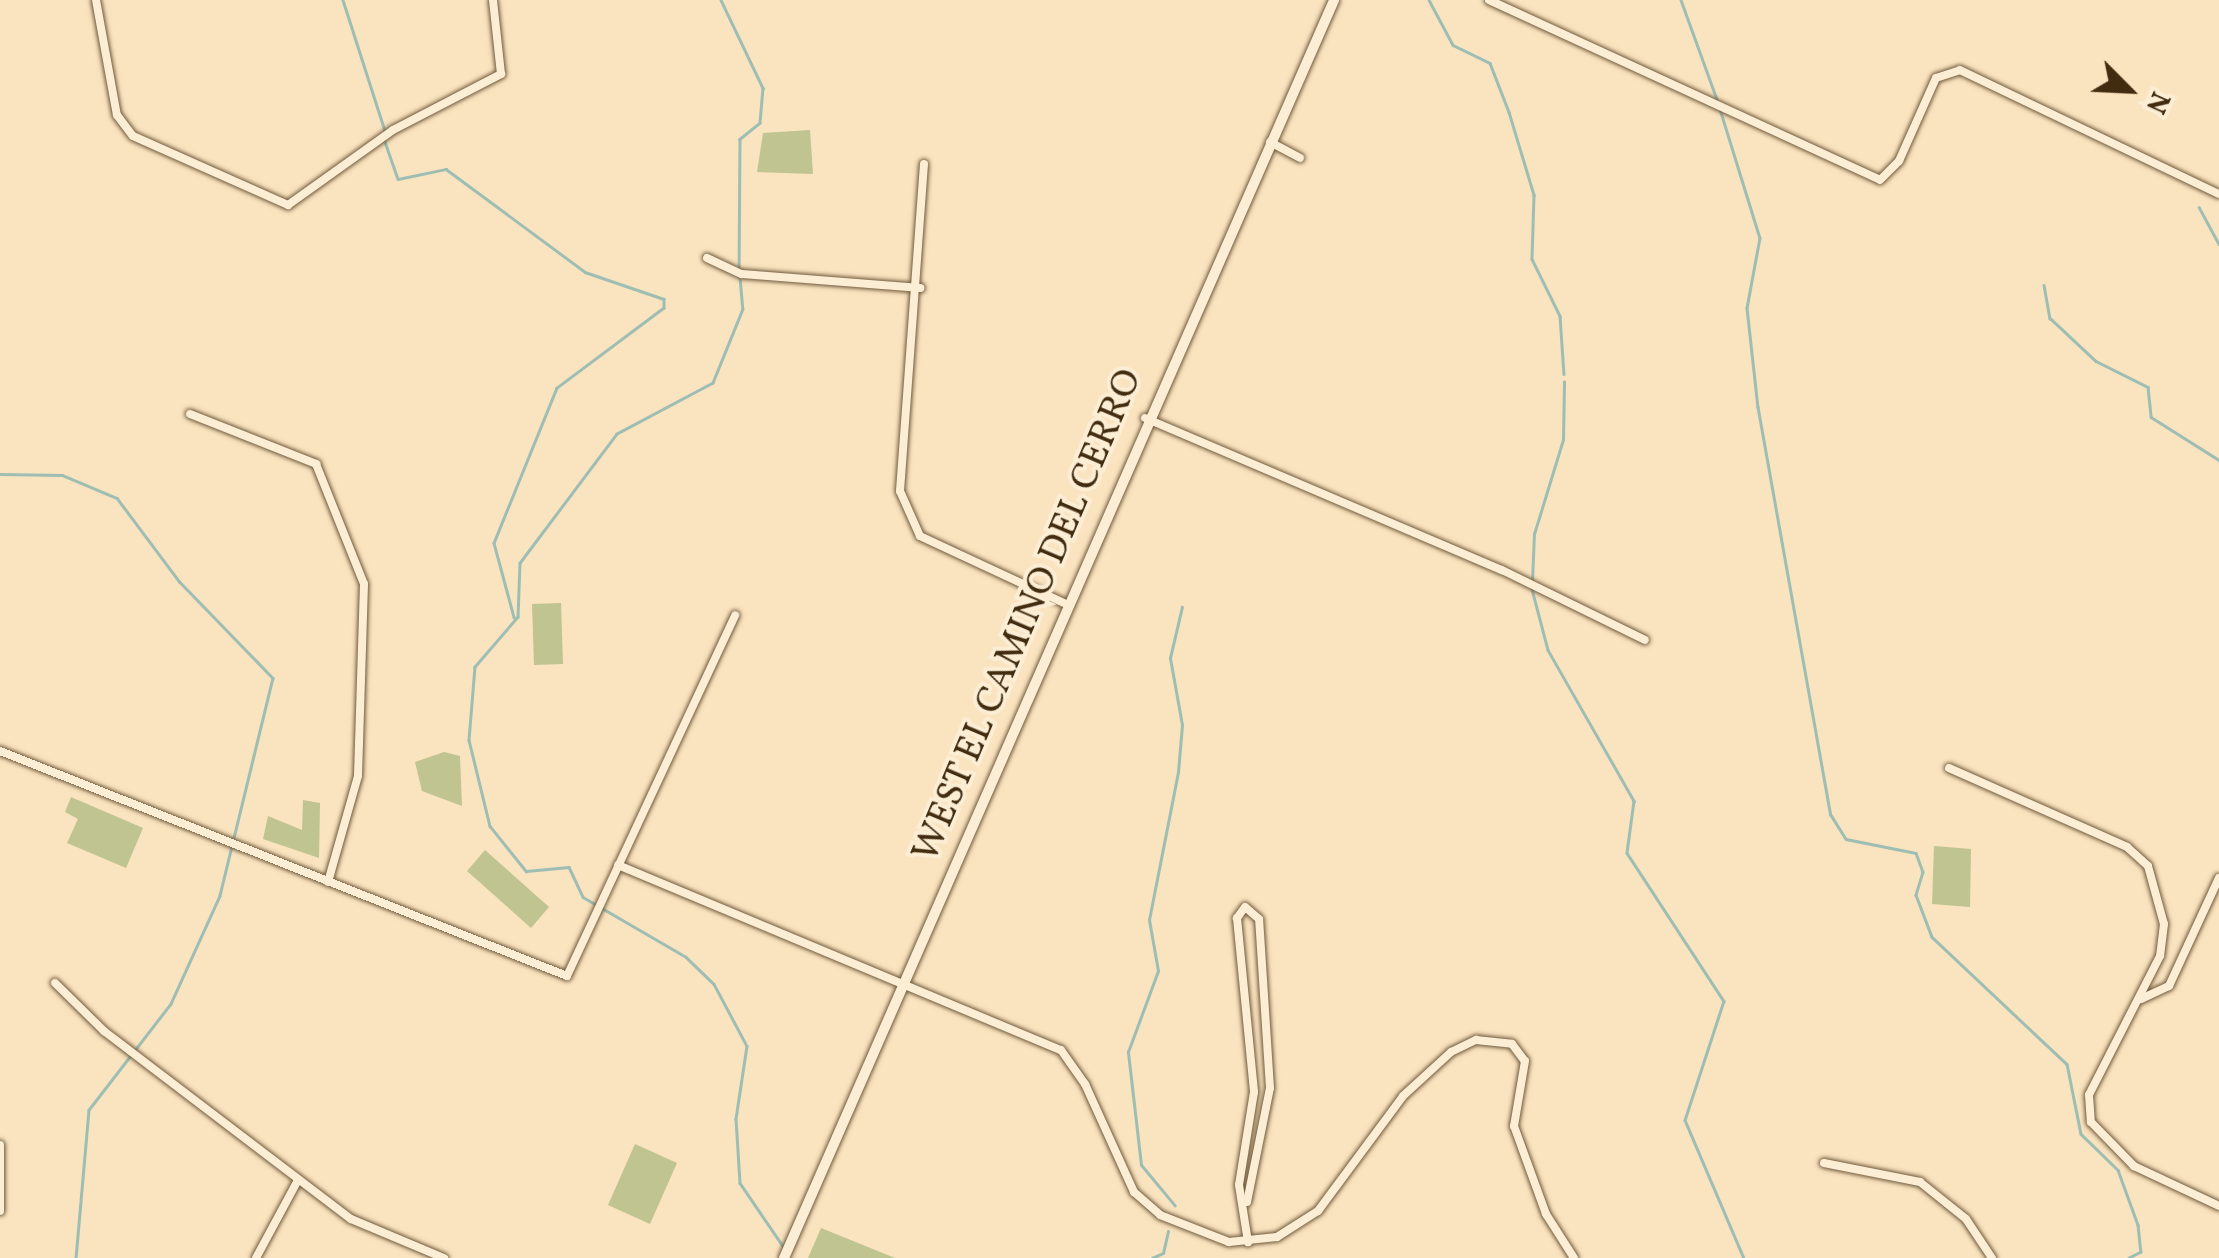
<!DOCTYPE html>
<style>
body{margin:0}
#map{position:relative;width:2219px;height:1258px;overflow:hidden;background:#fae3bf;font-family:Vollkorn,serif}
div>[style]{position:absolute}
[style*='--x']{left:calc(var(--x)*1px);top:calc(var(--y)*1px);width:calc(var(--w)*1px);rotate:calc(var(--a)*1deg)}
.green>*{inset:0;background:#bfc491}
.stream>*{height:2.5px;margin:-1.25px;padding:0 1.25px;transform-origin:1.25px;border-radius:1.25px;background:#9ebeb4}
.roads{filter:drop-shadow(0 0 2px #705a3b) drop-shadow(0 0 2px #705a3b)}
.minor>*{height:8px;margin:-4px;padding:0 4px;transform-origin:4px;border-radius:4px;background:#fcedd5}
.tertiary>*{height:10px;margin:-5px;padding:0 5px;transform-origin:5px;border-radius:5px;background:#fcedd5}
span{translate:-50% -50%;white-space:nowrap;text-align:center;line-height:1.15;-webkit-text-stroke:8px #fcedd5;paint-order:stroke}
.street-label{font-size:38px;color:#422c0f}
.north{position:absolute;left:2079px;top:40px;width:100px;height:100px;-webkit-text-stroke:8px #fcedd5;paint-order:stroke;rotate:114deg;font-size:28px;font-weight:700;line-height:40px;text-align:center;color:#422c0f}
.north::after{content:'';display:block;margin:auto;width:35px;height:45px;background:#422c0f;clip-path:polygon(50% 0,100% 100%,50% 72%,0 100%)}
</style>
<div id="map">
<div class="green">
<div style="clip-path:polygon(810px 130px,813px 174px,757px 172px,763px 133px)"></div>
<div style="clip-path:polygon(561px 603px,563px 664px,534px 665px,532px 604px)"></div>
<div style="clip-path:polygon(444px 752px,460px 756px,462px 806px,422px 791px,415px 762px)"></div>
<div style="clip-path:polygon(71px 797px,143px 828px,126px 868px,67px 843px,78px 819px,65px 812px)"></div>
<div style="clip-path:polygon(303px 800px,320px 803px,319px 858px,263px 839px,268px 816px,302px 830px)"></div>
<div style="clip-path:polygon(1934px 846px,1971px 849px,1970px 907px,1932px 904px)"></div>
<div style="clip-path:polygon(485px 850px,549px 907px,531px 928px,467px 871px)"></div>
<div style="clip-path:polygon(635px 1144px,677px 1163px,650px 1224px,608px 1205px)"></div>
<div style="clip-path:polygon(821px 1228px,895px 1258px,808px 1258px)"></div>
</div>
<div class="stream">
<div style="--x:343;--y:0;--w:138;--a:72.2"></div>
<div style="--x:721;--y:0;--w:98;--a:64.5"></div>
<div style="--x:763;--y:88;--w:35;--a:95"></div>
<div style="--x:760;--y:123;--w:26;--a:141"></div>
<div style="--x:740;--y:139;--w:130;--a:90.4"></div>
<div style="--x:1429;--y:0;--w:51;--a:61.9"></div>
<div style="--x:1453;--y:45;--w:41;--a:25.9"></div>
<div style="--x:1490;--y:63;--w:53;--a:68.8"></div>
<div style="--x:1509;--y:112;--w:87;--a:73.2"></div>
<div style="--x:1534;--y:195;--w:64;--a:91.8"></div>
<div style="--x:1532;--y:259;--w:64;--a:63.8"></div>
<div style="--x:1560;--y:316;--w:58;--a:86.1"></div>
<div style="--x:1681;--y:0;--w:109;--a:70.1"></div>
<div style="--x:1720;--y:109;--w:135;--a:72.8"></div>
<div style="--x:1760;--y:238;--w:71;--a:100.5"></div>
<div style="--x:1747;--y:308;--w:100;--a:83.7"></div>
<div style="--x:1758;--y:407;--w:414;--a:79.9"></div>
<div style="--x:1831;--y:815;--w:28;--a:58"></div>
<div style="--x:1846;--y:839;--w:71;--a:11.3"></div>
<div style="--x:1916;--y:853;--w:20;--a:70"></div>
<div style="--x:1923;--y:872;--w:24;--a:107"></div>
<div style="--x:1916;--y:895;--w:45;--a:69.1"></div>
<div style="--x:1932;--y:937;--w:185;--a:43.3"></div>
<div style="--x:2067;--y:1064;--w:71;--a:78.7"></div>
<div style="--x:2081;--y:1134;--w:52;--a:44.2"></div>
<div style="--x:2118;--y:1170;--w:59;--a:70"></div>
<div style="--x:2138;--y:1225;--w:27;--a:84"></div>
<div style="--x:2141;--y:1252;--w:13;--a:153"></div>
<div style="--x:384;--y:139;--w:42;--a:70.7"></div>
<div style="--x:398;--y:179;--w:49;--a:-11.8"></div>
<div style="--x:446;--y:169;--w:173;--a:36.5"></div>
<div style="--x:585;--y:272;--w:83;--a:18.9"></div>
<div style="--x:664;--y:299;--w:9;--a:90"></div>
<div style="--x:664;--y:308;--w:134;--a:143.2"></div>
<div style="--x:557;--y:388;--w:167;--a:112.1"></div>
<div style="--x:494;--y:543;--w:77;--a:74.9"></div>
<div style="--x:2199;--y:207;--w:42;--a:61.6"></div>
<div style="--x:740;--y:277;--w:32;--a:85"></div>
<div style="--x:743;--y:309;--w:80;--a:112.1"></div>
<div style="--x:713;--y:383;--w:109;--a:152"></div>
<div style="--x:617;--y:434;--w:161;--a:126.9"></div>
<div style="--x:520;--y:563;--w:54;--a:92.1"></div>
<div style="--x:518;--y:617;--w:66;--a:130.7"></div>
<div style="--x:475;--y:667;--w:73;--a:94.7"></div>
<div style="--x:469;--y:740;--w:89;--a:76.3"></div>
<div style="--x:490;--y:826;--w:58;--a:51.3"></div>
<div style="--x:526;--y:871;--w:43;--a:-5.3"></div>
<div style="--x:569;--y:867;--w:33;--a:65"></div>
<div style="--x:583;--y:897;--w:119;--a:30.2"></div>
<div style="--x:686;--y:957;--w:39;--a:44"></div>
<div style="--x:714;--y:984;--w:70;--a:62"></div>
<div style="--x:747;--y:1046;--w:74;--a:98.6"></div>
<div style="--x:736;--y:1119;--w:64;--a:86.4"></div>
<div style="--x:740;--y:1183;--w:76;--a:55.7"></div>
<div style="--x:2044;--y:285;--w:34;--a:80"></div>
<div style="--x:2050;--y:318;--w:63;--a:43.1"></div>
<div style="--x:2096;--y:361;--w:58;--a:26.6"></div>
<div style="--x:2148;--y:387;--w:30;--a:84"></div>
<div style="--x:2151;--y:417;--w:80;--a:32.3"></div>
<div style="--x:0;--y:474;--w:62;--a:0.9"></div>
<div style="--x:62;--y:475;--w:60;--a:22.7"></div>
<div style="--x:117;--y:498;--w:104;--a:53.2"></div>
<div style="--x:179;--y:581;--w:135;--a:45.9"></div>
<div style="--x:273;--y:678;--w:224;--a:103.7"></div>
<div style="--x:220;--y:896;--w:119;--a:114.4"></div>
<div style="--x:171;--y:1004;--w:134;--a:127.7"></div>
<div style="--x:89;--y:1110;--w:149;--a:95"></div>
<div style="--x:1532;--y:581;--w:47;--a:-87.6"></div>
<div style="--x:1534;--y:534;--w:98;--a:-72.9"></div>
<div style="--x:1563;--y:440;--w:58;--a:-89"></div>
<div style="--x:1532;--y:589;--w:63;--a:75.3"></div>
<div style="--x:1548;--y:650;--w:174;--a:60.3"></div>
<div style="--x:1634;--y:801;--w:52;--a:97.7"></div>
<div style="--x:1627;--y:853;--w:177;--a:56.8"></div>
<div style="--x:1724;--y:1001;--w:125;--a:108.1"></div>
<div style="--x:1685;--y:1120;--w:150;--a:66.9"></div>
<div style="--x:1175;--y:1206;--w:53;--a:-129.7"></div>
<div style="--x:1141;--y:1165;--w:114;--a:-96.6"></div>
<div style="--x:1128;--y:1052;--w:86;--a:-69.7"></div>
<div style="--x:1158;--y:971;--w:52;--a:-100"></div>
<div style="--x:1149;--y:920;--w:151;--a:-78.9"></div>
<div style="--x:1178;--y:772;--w:47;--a:-85.1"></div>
<div style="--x:1182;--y:725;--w:68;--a:-100.2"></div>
<div style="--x:1170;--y:658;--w:52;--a:-76.8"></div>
<div style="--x:1152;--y:1258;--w:12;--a:-24"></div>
<div style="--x:1163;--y:1253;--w:22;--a:-77"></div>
</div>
<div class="roads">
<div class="minor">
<div style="--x:96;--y:0;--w:117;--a:79.7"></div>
<div style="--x:117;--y:115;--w:26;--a:53"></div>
<div style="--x:133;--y:136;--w:170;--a:24"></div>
<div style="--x:288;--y:205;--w:129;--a:-35.5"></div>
<div style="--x:393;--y:130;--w:122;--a:-27.4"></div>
<div style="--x:501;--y:74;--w:74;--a:-96.2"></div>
<div style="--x:1489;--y:0;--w:430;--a:24.7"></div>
<div style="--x:1880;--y:180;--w:27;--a:-45"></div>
<div style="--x:1899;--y:161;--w:91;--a:-66"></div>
<div style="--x:1936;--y:78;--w:25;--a:-18"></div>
<div style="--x:1960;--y:70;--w:287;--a:25.6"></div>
<div style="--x:1270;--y:142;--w:34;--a:28"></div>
<div style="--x:924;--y:164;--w:328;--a:94.2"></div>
<div style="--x:900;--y:491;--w:49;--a:66"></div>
<div style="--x:920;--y:536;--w:161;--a:25"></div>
<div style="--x:707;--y:258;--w:38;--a:25"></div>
<div style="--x:742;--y:274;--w:179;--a:4.5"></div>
<div style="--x:190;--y:414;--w:136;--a:21.6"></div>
<div style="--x:316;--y:464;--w:129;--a:68.2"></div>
<div style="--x:364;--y:584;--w:192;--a:91.8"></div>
<div style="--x:358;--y:776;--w:110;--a:105.8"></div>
<div style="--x:1145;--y:418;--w:388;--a:23.1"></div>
<div style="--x:1502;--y:570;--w:159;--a:26.1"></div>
<div style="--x:0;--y:751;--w:610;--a:21.64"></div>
<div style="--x:567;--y:976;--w:398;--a:-65"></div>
<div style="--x:1949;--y:768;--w:195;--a:23.9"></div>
<div style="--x:2127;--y:847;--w:28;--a:42"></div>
<div style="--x:2148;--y:866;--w:60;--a:74.6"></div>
<div style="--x:2164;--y:924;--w:32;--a:97"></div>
<div style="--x:2160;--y:956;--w:156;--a:117.1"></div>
<div style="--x:2089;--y:1095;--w:27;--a:86"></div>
<div style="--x:2091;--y:1122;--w:62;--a:45.7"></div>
<div style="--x:2134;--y:1166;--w:94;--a:25.2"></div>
<div style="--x:618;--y:865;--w:480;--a:22.7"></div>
<div style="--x:1061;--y:1050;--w:42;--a:54.8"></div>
<div style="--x:1085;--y:1084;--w:119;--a:65.6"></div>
<div style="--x:1134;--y:1192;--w:35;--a:41"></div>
<div style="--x:1160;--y:1215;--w:74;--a:21.4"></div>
<div style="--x:1229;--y:1242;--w:48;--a:-5.9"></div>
<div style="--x:1277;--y:1237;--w:49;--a:-32.4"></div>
<div style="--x:1318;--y:1211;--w:143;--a:-53.5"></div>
<div style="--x:1403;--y:1096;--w:65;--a:-42.5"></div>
<div style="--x:1451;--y:1052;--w:28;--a:-26"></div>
<div style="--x:1476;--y:1040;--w:36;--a:6"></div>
<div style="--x:1512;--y:1044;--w:21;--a:53"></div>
<div style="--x:1525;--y:1061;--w:66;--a:99.6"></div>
<div style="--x:1514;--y:1126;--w:94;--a:70"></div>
<div style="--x:1546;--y:1214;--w:52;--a:57.5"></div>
<div style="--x:55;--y:983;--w:69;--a:44.4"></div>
<div style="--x:104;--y:1031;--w:310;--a:37.3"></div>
<div style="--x:351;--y:1219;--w:101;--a:22.8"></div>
<div style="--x:2141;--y:999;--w:31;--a:-25"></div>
<div style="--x:2169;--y:986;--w:119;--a:-65.2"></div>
<div style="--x:0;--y:1145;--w:66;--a:90"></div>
<div style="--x:1824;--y:1163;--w:98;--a:11.2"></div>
<div style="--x:1920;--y:1182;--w:59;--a:38.8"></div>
<div style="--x:1966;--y:1219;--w:47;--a:56.3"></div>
<div style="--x:1247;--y:1202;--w:116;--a:-78.6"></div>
<div style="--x:1270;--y:1088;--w:169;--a:-93.7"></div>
<div style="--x:1259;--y:919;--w:18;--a:-139"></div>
<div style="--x:1245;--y:907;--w:14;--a:126"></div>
<div style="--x:1237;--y:918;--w:175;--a:84.4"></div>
<div style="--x:1254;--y:1092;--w:94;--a:99.2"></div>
<div style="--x:1239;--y:1185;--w:58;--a:81"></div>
<div style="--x:256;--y:1258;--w:89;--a:-61.7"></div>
</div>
<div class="tertiary">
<div style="--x:784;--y:1258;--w:1373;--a:-66.38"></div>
</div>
</div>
<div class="street-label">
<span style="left:1029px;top:616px;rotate:-67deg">WEST EL CAMINO DEL CERRO</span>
</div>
<div class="north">N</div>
</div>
